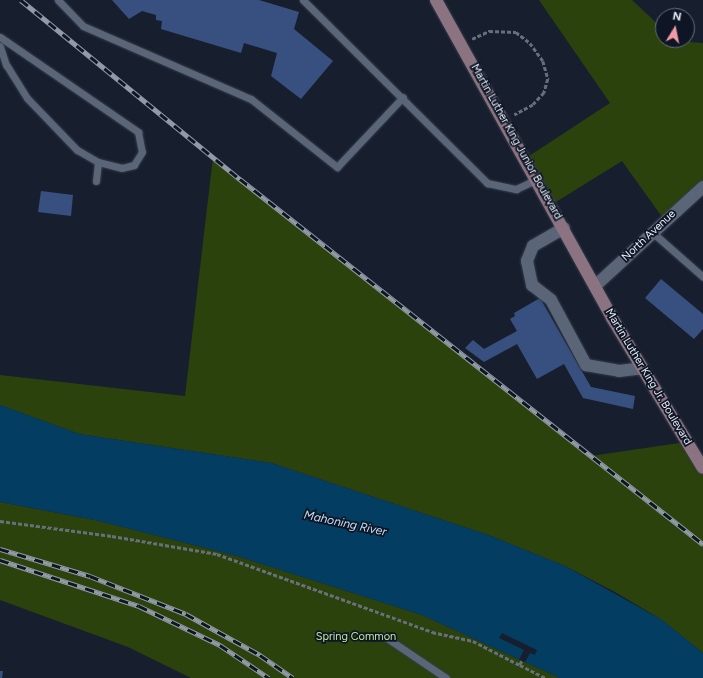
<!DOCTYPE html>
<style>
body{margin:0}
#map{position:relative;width:703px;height:678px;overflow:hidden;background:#171f2f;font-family:Figtree,sans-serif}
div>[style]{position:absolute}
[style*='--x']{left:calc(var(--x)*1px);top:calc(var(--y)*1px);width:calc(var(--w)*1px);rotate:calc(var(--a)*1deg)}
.green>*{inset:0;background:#2b420d}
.water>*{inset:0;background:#033d62}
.pier>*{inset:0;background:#171f2f}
.building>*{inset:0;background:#38507f}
.path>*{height:2.5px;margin-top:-1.25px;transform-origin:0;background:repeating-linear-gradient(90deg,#676e7c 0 4px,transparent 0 6px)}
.roads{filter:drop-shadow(0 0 1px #363c49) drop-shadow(0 0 1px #363c49)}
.lane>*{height:7px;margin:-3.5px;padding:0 3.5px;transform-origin:3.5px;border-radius:3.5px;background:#5a6578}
.street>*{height:12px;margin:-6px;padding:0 6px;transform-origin:6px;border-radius:6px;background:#5a6578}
.secondary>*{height:12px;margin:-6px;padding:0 6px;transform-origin:6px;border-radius:6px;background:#8c7381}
.rail>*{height:4.5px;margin-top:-2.25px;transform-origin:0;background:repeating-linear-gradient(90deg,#0e1625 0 9px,#939aa7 0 18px);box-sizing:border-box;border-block:1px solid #939aa7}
span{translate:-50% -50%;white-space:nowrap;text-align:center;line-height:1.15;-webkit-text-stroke:3.5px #0e1625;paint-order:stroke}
.street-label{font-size:11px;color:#eaf0fb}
.park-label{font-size:11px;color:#c0e998}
.water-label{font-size:12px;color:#c1ddf6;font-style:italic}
.north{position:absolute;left:655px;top:8px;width:40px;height:40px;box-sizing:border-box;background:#0e1625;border:1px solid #666d7b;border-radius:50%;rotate:10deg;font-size:11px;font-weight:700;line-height:16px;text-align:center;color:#eaf0fb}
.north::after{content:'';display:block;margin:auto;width:14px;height:18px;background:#f39aa7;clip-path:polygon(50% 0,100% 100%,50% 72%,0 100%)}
</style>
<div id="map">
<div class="green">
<div style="clip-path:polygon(539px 0,632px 0,663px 29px,663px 40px,703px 43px,703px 187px,665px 221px,622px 161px,551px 205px,526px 158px,610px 103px)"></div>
<div style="clip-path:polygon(213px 157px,591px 456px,686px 442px,703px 468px,703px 653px,662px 620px,615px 592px,565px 566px,488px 535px,271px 463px,79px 434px,0 405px,0 375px,185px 396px)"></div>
<div style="clip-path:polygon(0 502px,95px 520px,237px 556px,422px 615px,560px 678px,191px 678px,128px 647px,0 600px)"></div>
</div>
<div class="water">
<div style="clip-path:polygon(0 405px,79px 434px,271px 463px,488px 535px,565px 566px,662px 620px,703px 653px,703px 678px,560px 678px,422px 615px,237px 556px,95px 520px,0 502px)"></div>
</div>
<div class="pier">
<div style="clip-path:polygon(502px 633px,537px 650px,535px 655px,530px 653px,525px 662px,519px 660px,524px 650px,499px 638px)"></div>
</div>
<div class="building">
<div style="clip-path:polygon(112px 0,259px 0,299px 12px,294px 29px,333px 61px,301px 99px,271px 76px,277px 53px,244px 43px,241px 53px,161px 29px,162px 21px,156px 20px,156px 15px,142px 11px,129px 19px)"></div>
<div style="clip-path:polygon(41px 191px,73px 195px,71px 216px,38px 212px)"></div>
<div style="clip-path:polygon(661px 279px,703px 314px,703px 329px,694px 339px,645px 298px)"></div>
<div style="clip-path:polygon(540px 298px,591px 387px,635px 396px,633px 409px,583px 398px,564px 364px,537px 379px,517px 344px,484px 362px,465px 348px,473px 340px,484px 349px,517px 331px,510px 319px,515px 316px,514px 313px)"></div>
<div style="clip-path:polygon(0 671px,3px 671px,2px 678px,0 678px)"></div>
</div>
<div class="path">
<div style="--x:472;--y:39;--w:19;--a:-25"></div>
<div style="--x:489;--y:31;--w:27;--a:2"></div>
<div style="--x:516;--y:32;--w:18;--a:38"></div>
<div style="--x:530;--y:43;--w:22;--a:54"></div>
<div style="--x:543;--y:61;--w:19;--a:74"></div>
<div style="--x:548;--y:79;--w:15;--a:106"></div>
<div style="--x:544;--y:93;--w:16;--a:133"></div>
<div style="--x:533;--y:105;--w:21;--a:152"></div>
<div style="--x:0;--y:521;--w:113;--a:7.6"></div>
<div style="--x:112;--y:536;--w:107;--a:9.7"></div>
<div style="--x:217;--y:554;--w:229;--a:19.9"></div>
<div style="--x:432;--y:632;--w:42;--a:12.4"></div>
<div style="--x:473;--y:641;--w:53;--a:27.1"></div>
<div style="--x:522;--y:661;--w:4;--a:117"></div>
<div style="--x:520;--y:665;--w:28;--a:27"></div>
</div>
<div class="roads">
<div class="lane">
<div style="--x:58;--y:0;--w:36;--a:46"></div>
<div style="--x:83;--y:26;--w:183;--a:23.5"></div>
<div style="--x:251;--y:99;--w:110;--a:38.3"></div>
<div style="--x:337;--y:167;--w:96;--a:-46.7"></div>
<div style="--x:303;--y:0;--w:260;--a:44.8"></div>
<div style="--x:487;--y:183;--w:30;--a:12"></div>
<div style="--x:516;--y:189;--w:23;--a:-25"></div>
<div style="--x:0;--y:37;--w:168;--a:34.5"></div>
<div style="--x:138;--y:132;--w:20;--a:79"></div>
<div style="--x:142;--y:152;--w:15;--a:122"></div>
<div style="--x:134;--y:165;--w:12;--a:166"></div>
<div style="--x:122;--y:168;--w:25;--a:-166"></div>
<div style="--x:98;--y:162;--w:24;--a:-150"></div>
<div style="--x:77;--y:150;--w:72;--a:-133.9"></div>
<div style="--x:27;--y:98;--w:39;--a:-122"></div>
<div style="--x:6;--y:65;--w:20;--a:-108"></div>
<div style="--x:96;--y:181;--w:19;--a:-84"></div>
<div style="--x:652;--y:232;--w:68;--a:41.4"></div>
<div style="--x:384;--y:636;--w:75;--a:34.1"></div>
</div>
<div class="street">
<div style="--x:564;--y:228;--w:36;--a:150"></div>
<div style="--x:533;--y:246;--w:16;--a:112"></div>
<div style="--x:527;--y:261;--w:25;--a:78"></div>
<div style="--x:532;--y:285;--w:24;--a:38"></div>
<div style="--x:551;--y:300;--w:74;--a:61.7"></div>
<div style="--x:586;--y:365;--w:34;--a:10"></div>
<div style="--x:619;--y:371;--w:23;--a:-7"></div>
<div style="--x:595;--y:286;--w:147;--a:-42.5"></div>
</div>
<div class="secondary">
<div style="--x:436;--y:0;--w:363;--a:61"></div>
<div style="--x:612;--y:318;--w:175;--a:58.8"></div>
</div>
</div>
<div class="rail">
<div style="--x:21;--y:0;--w:283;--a:39.3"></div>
<div style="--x:240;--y:179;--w:590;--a:38.25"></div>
<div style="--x:0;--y:549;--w:94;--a:16.7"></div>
<div style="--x:90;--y:576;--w:103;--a:21.6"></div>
<div style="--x:186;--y:614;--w:85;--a:29"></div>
<div style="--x:260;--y:655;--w:40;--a:34.9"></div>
<div style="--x:0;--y:560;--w:146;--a:18.3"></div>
<div style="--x:139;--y:606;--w:90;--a:25.7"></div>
<div style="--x:220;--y:645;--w:59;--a:34"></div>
</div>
<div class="street-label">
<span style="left:516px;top:142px;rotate:61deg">Martin Luther King Junior Boulevard</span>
<span style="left:649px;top:236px;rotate:-43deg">North Avenue</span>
<span style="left:648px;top:377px;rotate:59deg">Martin Luther King Jr. Boulevard</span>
</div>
<div class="park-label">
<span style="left:356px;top:637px">Spring Common</span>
</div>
<div class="water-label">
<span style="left:345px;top:524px;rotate:12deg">Mahoning River</span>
</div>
<div class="north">N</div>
</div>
